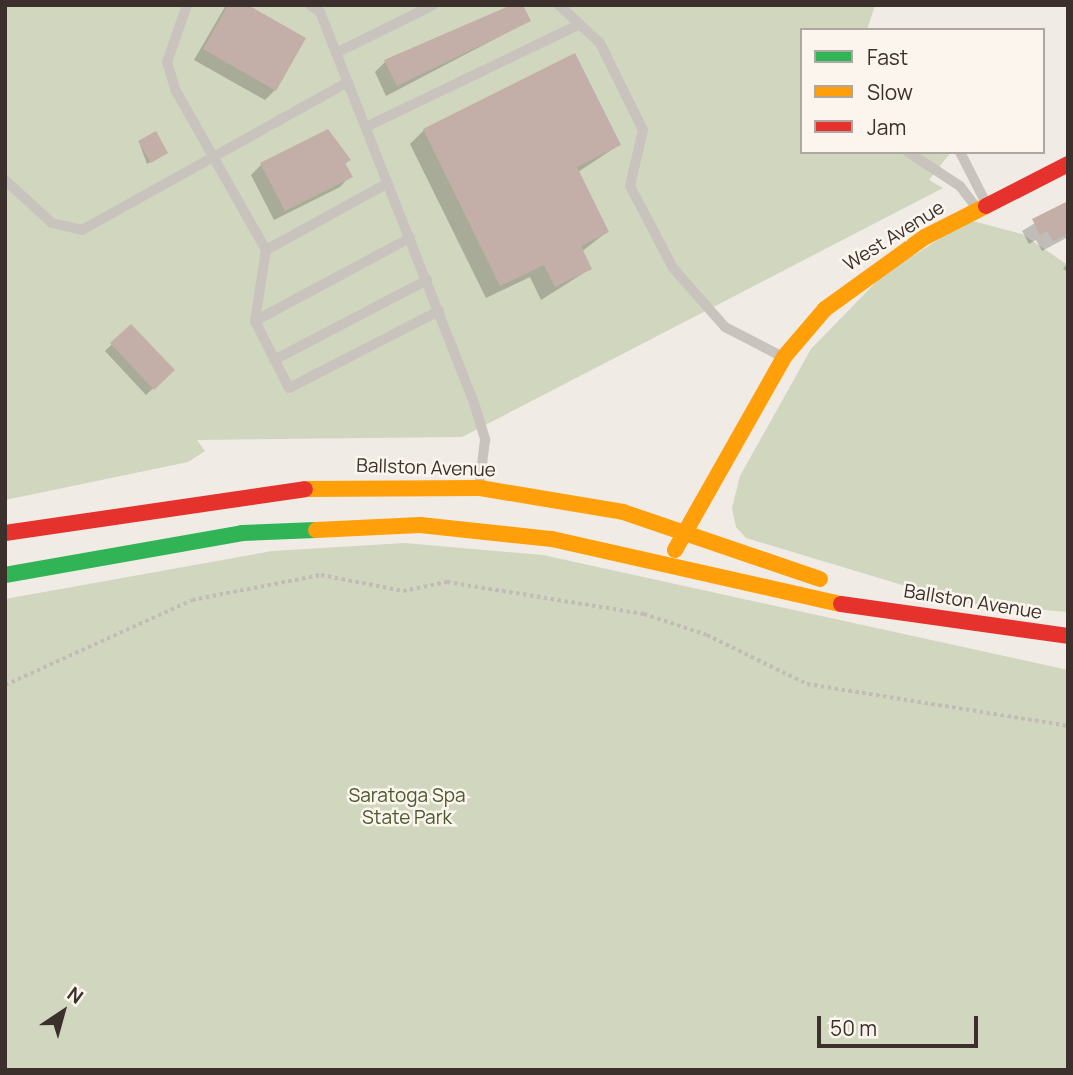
<!DOCTYPE html>
<style>
body{margin:0}
#map{position:relative;width:1073px;height:1075px;overflow:hidden;background:#f0ebe5;font-family:Manrope,sans-serif}
div>[style]{position:absolute}
[style*='--x']{left:calc(var(--x)*1px);top:calc(var(--y)*1px);width:calc(var(--w)*1px);rotate:calc(var(--a)*1deg)}
.green>*{inset:0;background:#d1d6bf}
.shadow>*{inset:0;background:#0003}
.building>*{inset:0;background:#c3afa7}
.path>*{height:3.5px;margin-top:-1.75px;transform-origin:0;background:repeating-linear-gradient(90deg,#c2bbb6 0 3.5px,transparent 0 7px)}
.lane>*{height:10px;margin:-5px;padding:0 5px;transform-origin:5px;border-radius:5px;background:#c9c3be}
.fast>*{height:16px;margin:-8px;padding:0 8px;transform-origin:8px;border-radius:8px;background:#30b455}
.slow>*{height:16px;margin:-8px;padding:0 8px;transform-origin:8px;border-radius:8px;background:#ff9f0a}
.jam>*{height:16px;margin:-8px;padding:0 8px;transform-origin:8px;border-radius:8px;background:#e5322d}
span{translate:-50% -50%;white-space:nowrap;text-align:center;line-height:1.15;-webkit-text-stroke:5px #fbf5ee;paint-order:stroke}
.street-label{font-size:19px;color:#3b302b}
.park-label{font-size:19px;color:#4a5a2e}
.frame{position:absolute;inset:0;border:7px solid #3b302b;pointer-events:none}
.legend{position:absolute;left:800px;top:28px;width:245px;height:126px;box-sizing:border-box;background:#fbf5ee;border:2px solid #aea6a0;margin:0;padding:9px 12px;list-style:none;font-size:21px;color:#3b302b}
.legend li{display:flex;align-items:center;gap:14px;height:35px}
.legend b{width:35px;border:2px solid #aea6a0}
.north{position:absolute;left:28px;top:977px;width:70px;height:70px;-webkit-text-stroke:5px #fbf5ee;paint-order:stroke;rotate:36deg;font-size:19px;font-weight:700;line-height:28px;text-align:center;color:#3b302b}
.north::after{content:'';display:block;margin:auto;width:24px;height:32px;background:#3b302b;clip-path:polygon(50% 0,100% 100%,50% 72%,0 100%)}
.scale{position:absolute;left:817px;top:1016px;width:161px;height:32px;box-sizing:border-box;border:4px solid #3b302b;border-top:0;padding-left:9px;font-size:21px;line-height:24px;white-space:nowrap;color:#3b302b;-webkit-text-stroke:5px #fbf5ee;paint-order:stroke}
</style>
<div id="map">
<div class="green">
<div style="clip-path:polygon(5px 5px,875px 5px,867px 30px,802px 30px,802px 152px,951px 152px,929px 180px,943px 188px,462px 437px,197px 440px,205px 451px,188px 462px,5px 500px)"></div>
<div style="clip-path:polygon(969px 220px,1022px 234px,1068px 265px,1068px 612px,962px 603px,746px 538px,736px 527px,732px 508px,740px 476px,811px 349px,883px 275px)"></div>
<div style="clip-path:polygon(405px 543px,543px 555px,1068px 670px,1068px 1070px,5px 1070px,5px 599px,272px 551px)"></div>
</div>
<div class="shadow">
<div style="clip-path:polygon(226px 5px,245px 5px,275px 90px,265px 100px,194px 60px)"></div>
<div style="clip-path:polygon(529px 21px,386px 96px,375px 72px,385px 62px)"></div>
<div style="clip-path:polygon(424px 130px,619px 145px,578px 172px,607px 232px,581px 252px,590px 269px,541px 300px,530px 277px,486px 298px,410px 144px)"></div>
<div style="clip-path:polygon(139px 142px,163px 155px,147px 164px)"></div>
<div style="clip-path:polygon(349px 160px,344px 165px,350px 176px,340px 187px,274px 220px,251px 175px,261px 165px)"></div>
<div style="clip-path:polygon(1068px 203px,1068px 237px,1042px 251px,1036px 240px,1029px 244px,1022px 231px)"></div>
<div style="clip-path:polygon(1068px 262px,1068px 272px,1063px 269px)"></div>
<div style="clip-path:polygon(131px 326px,173px 370px,146px 395px,105px 351px)"></div>
</div>
<div class="building">
<div style="clip-path:polygon(228px 5px,248px 5px,306px 38px,276px 91px,203px 49px)"></div>
<div style="clip-path:polygon(511px 5px,523px 5px,531px 21px,397px 86px,384px 60px)"></div>
<div style="clip-path:polygon(575px 53px,621px 145px,577px 167px,609px 232px,581px 246px,592px 269px,555px 287px,544px 265px,500px 286px,423px 129px)"></div>
<div style="clip-path:polygon(328px 129px,351px 160px,345px 163px,353px 177px,285px 211px,260px 163px)"></div>
<div style="clip-path:polygon(156px 131px,168px 153px,151px 163px,138px 141px)"></div>
<div style="clip-path:polygon(1068px 201px,1068px 234px,1053px 241px,1047px 231px,1040px 235px,1032px 219px)"></div>
<div style="clip-path:polygon(131px 324px,175px 370px,154px 390px,110px 343px)"></div>
</div>
<div class="path">
<div style="--x:5;--y:685;--w:205;--a:-24.4"></div>
<div style="--x:192;--y:600;--w:131;--a:-11"></div>
<div style="--x:321;--y:575;--w:84;--a:11"></div>
<div style="--x:403;--y:591;--w:45;--a:-11.6"></div>
<div style="--x:447;--y:582;--w:200;--a:9.2"></div>
<div style="--x:644;--y:614;--w:66;--a:18.4"></div>
<div style="--x:707;--y:635;--w:111;--a:26.1"></div>
<div style="--x:807;--y:684;--w:264;--a:9.1"></div>
</div>
<div class="lane">
<div style="--x:187;--y:5;--w:60;--a:109.3"></div>
<div style="--x:167;--y:62;--w:30;--a:73"></div>
<div style="--x:176;--y:91;--w:183;--a:60.5"></div>
<div style="--x:266;--y:250;--w:72;--a:98.8"></div>
<div style="--x:255;--y:321;--w:75;--a:63.1"></div>
<div style="--x:289;--y:388;--w:169;--a:-27.2"></div>
<div style="--x:310;--y:5;--w:12;--a:35"></div>
<div style="--x:320;--y:12;--w:420;--a:68.5"></div>
<div style="--x:474;--y:403;--w:39;--a:73"></div>
<div style="--x:485;--y:440;--w:41;--a:97"></div>
<div style="--x:559;--y:5;--w:56;--a:42.8"></div>
<div style="--x:600;--y:43;--w:97;--a:63.7"></div>
<div style="--x:643;--y:130;--w:57;--a:103.1"></div>
<div style="--x:630;--y:186;--w:93;--a:62.3"></div>
<div style="--x:673;--y:268;--w:79;--a:48.6"></div>
<div style="--x:725;--y:327;--w:63;--a:27.4"></div>
<div style="--x:336;--y:53;--w:108;--a:-26.3"></div>
<div style="--x:366;--y:127;--w:237;--a:-25.7"></div>
<div style="--x:908;--y:152;--w:62;--a:33.2"></div>
<div style="--x:960;--y:186;--w:26;--a:53"></div>
<div style="--x:960;--y:152;--w:57;--a:63"></div>
<div style="--x:5;--y:180;--w:64;--a:42.5"></div>
<div style="--x:52;--y:223;--w:31;--a:13"></div>
<div style="--x:82;--y:230;--w:304;--a:-29.1"></div>
<div style="--x:266;--y:250;--w:139;--a:-28.8"></div>
<div style="--x:255;--y:321;--w:176;--a:-28.2"></div>
<div style="--x:274;--y:360;--w:173;--a:-27.6"></div>
</div>
<div class="fast">
<div style="--x:5;--y:575;--w:241;--a:-10"></div>
<div style="--x:242;--y:533;--w:74;--a:-2.3"></div>
</div>
<div class="slow">
<div style="--x:305;--y:489;--w:175;--a:-0.3"></div>
<div style="--x:480;--y:488;--w:145;--a:9.5"></div>
<div style="--x:623;--y:512;--w:208;--a:18.8"></div>
<div style="--x:316;--y:530;--w:104;--a:-2.8"></div>
<div style="--x:420;--y:525;--w:133;--a:6.1"></div>
<div style="--x:552;--y:539;--w:296;--a:12.7"></div>
<div style="--x:675;--y:550;--w:222;--a:-60.5"></div>
<div style="--x:784;--y:357;--w:63;--a:-49.5"></div>
<div style="--x:825;--y:309;--w:123;--a:-35.8"></div>
<div style="--x:925;--y:237;--w:68;--a:-26.9"></div>
</div>
<div class="jam">
<div style="--x:986;--y:206;--w:92;--a:-27.1"></div>
<div style="--x:5;--y:533;--w:303;--a:-8.3"></div>
<div style="--x:841;--y:604;--w:229;--a:8"></div>
</div>
<div class="street-label">
<span style="left:894px;top:236px;rotate:-32deg">West Avenue</span>
<span style="left:426px;top:468px;rotate:2deg">Ballston Avenue</span>
<span style="left:973px;top:602px;rotate:9deg">Ballston Avenue</span>
</div>
<div class="park-label">
<span style="left:407px;top:807px">Saratoga Spa<br>State Park</span>
</div>
<div class="frame"></div>
<ul class="legend">
<li><b style="height:9px;background:#30b455"></b>Fast</li>
<li><b style="height:9px;background:#ff9f0a"></b>Slow</li>
<li><b style="height:9px;background:#e5322d"></b>Jam</li>
</ul>
<div class="north">N</div>
<div class="scale">50 m</div>
</div>
